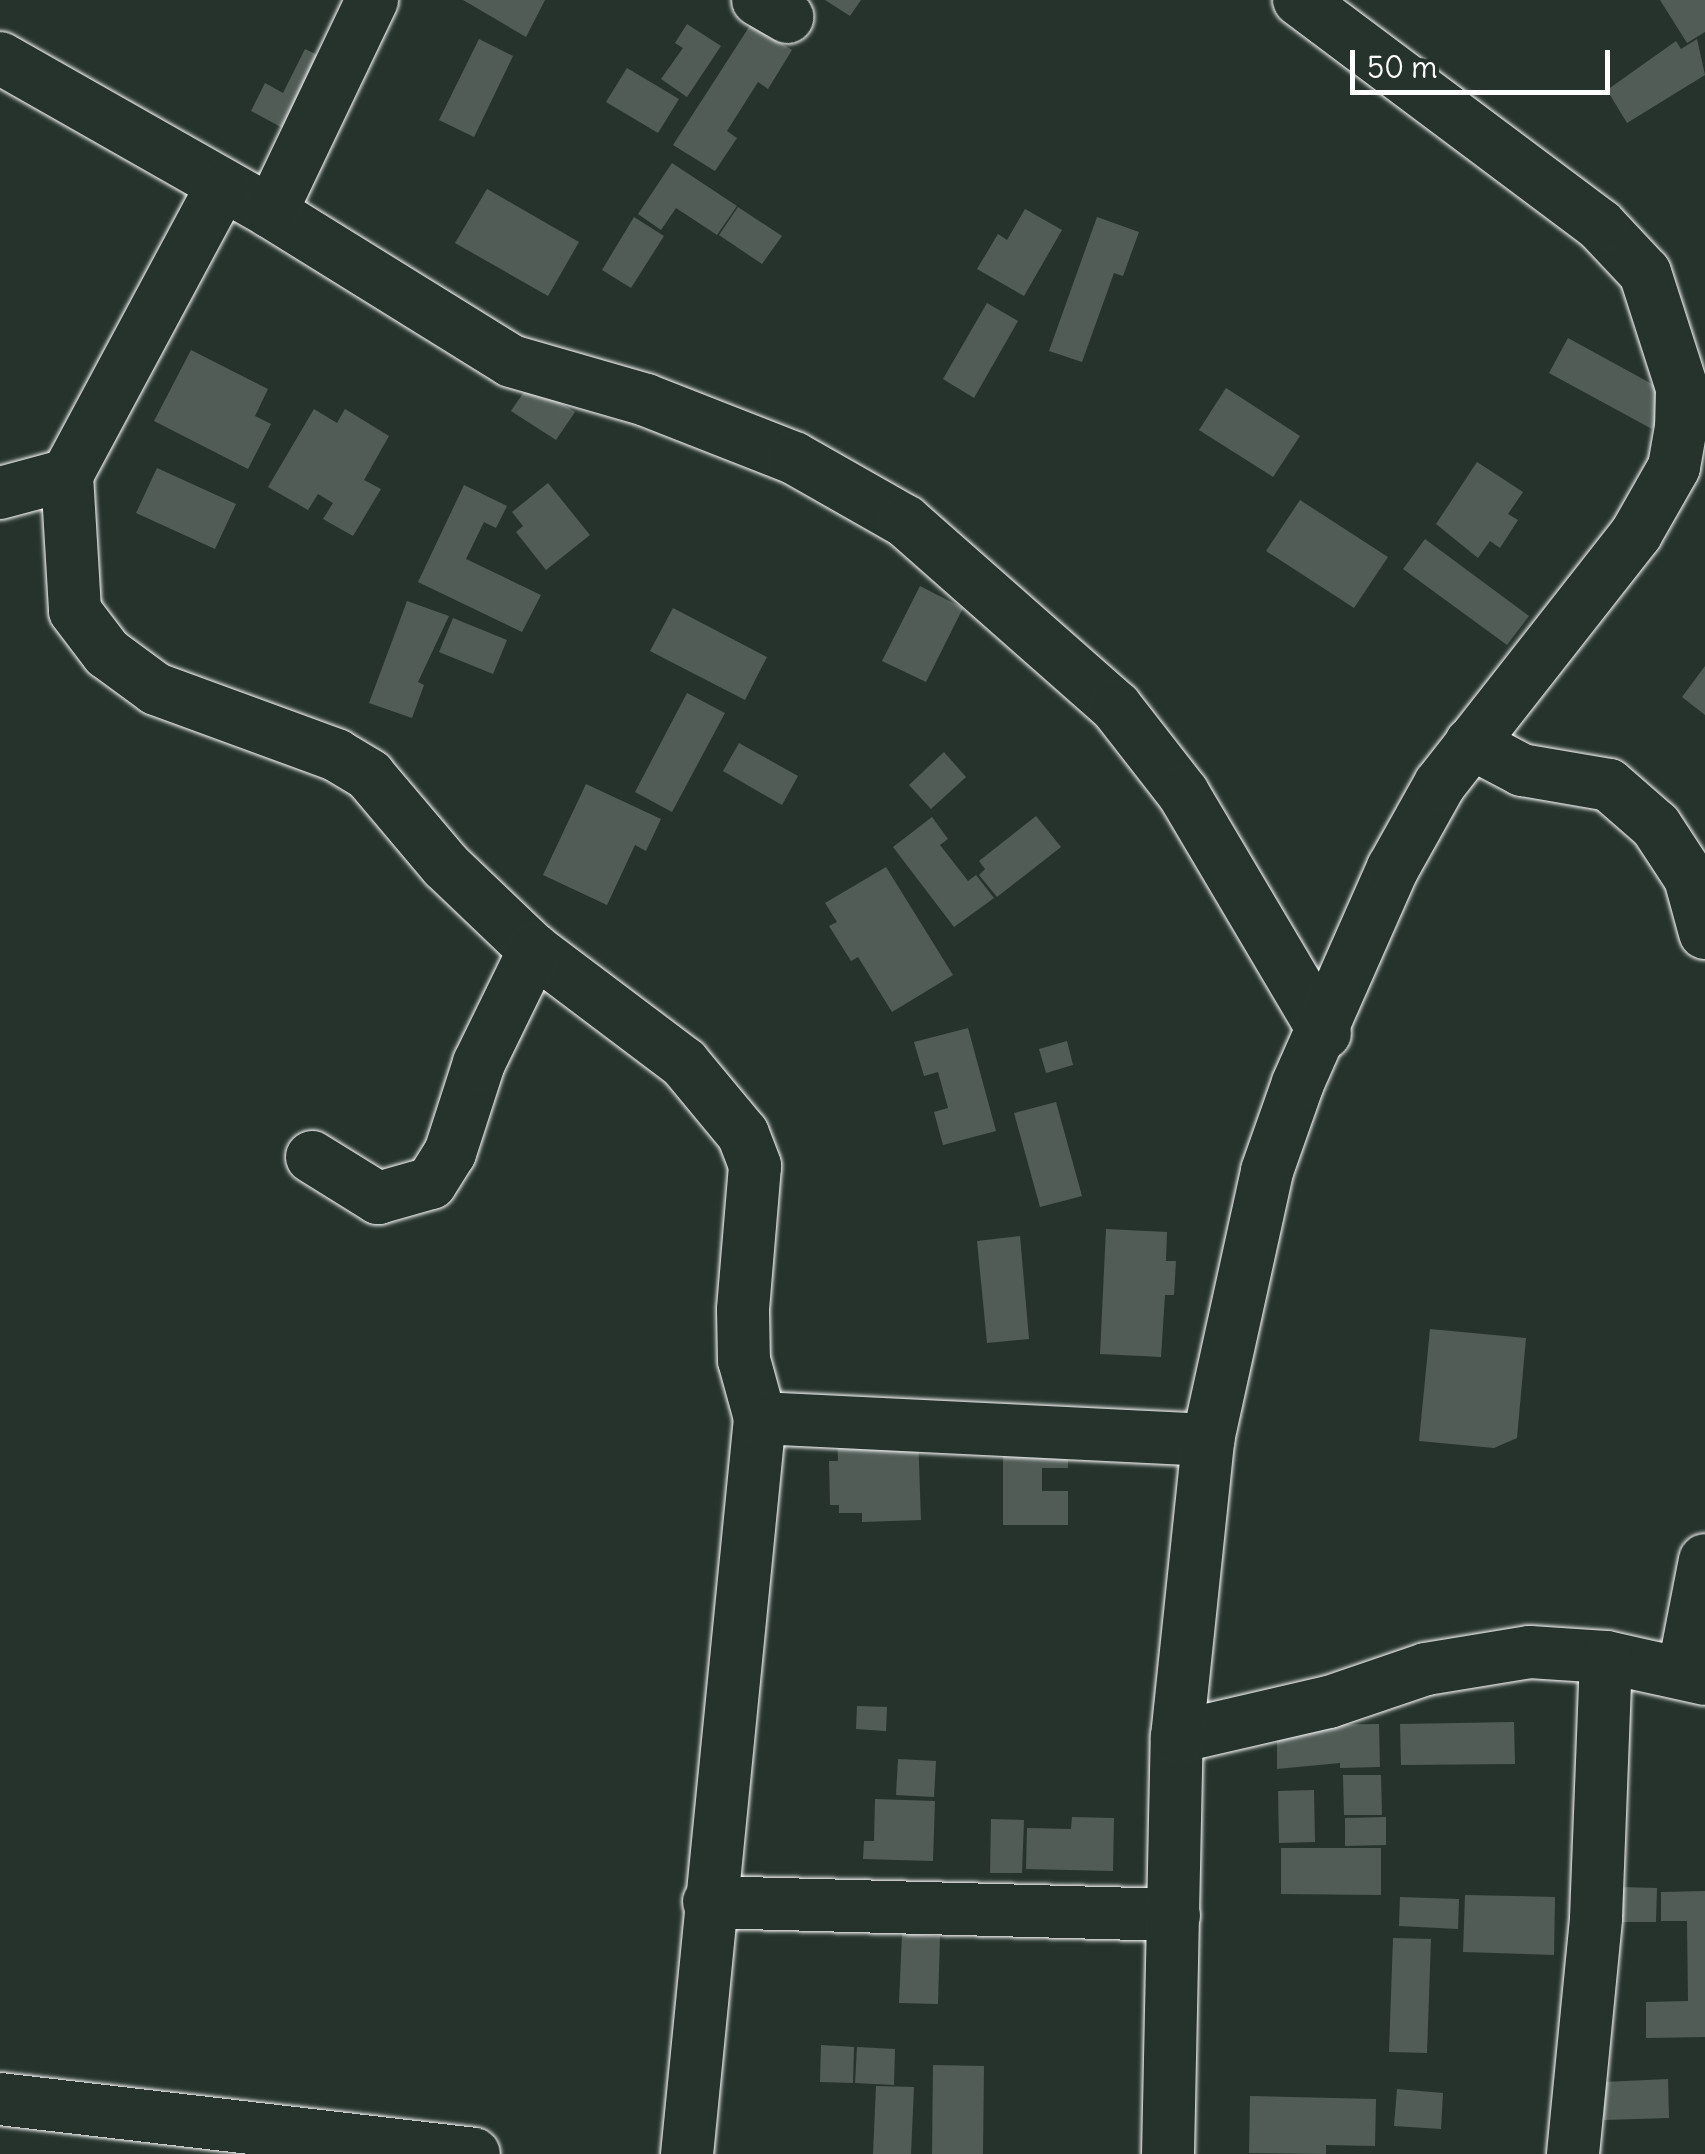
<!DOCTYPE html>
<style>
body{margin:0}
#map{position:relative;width:1705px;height:2154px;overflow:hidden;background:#26332d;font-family:Delius,sans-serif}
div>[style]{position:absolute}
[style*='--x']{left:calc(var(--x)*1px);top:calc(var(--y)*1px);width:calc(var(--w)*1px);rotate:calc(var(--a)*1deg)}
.building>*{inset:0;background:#515c57}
.roads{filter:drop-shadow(0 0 2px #fff) drop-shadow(0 0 2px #fff)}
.minor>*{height:52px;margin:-26px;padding:0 26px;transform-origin:26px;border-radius:26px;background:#26332d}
span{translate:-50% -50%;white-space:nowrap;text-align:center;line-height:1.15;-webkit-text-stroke:8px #26332d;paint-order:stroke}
.scale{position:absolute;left:1350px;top:50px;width:260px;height:45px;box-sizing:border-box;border:5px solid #fff;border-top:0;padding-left:12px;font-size:30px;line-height:35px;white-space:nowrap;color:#fff;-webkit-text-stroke:8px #26332d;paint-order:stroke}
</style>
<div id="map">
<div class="building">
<div style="clip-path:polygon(463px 0,545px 0,526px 37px)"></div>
<div style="clip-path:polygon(825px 0,861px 0,850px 16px)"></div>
<div style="clip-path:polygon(1660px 0,1705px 0,1705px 32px,1687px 43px)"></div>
<div style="clip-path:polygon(687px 24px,721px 46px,687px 97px,661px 79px,683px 48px,675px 43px)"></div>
<div style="clip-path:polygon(751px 24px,792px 50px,768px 89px,758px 82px,727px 131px,737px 138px,715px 171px,673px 145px)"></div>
<div style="clip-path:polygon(479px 39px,513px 56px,474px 137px,439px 120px)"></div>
<div style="clip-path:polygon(1697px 39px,1705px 75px,1627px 123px,1607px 90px,1676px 41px,1681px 49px)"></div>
<div style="clip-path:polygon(305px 49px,328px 60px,290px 132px,251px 111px,265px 83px,283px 93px)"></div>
<div style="clip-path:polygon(627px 68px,679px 99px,658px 133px,606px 102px)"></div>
<div style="clip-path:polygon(672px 163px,737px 206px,717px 235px,676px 208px,661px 230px,638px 214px)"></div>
<div style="clip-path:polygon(487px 189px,579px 242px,548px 296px,455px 243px)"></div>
<div style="clip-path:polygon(738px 207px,782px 236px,762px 264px,719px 235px)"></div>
<div style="clip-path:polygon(1025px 209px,1062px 230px,1024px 296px,977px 269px,998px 234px,1007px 240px)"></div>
<div style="clip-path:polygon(634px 217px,664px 236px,631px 288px,602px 270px)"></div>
<div style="clip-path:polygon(1097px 217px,1139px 232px,1123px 276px,1114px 273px,1082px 362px,1049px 351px)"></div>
<div style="clip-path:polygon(987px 303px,1018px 321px,974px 398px,943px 379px)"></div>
<div style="clip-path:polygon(1568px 338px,1672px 395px,1652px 429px,1549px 373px)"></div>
<div style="clip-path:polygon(191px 350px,268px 389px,255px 416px,271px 424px,248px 469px,154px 421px)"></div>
<div style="clip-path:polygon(530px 383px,575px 412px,556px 440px,511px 411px)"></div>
<div style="clip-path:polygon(1226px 388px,1300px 436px,1273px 477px,1199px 430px)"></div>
<div style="clip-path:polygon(314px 409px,337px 423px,345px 409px,389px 436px,364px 480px,381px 489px,353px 536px,323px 519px,333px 503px,318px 494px,308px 510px,268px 487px)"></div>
<div style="clip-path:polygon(1477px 462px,1523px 492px,1508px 514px,1518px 520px,1500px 548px,1490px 541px,1478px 558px,1436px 524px)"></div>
<div style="clip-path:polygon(157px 468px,236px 504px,215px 549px,136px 513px)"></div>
<div style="clip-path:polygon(548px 483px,590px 535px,546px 570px,516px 532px,523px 526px,512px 512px)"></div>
<div style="clip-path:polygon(464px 485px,507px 506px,496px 528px,484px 522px,466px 559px,541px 595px,522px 632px,418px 582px)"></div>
<div style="clip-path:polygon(1300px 500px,1388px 557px,1354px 608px,1266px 551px)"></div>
<div style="clip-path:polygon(1425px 539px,1529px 616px,1507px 645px,1403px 569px)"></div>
<div style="clip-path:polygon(920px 586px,963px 608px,926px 682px,882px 661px)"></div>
<div style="clip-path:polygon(407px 601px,449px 616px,418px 682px,424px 685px,412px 718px,369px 703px)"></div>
<div style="clip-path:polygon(673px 608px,767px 657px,745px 700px,650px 651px)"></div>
<div style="clip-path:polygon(453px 618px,507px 640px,493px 674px,439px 652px)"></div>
<div style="clip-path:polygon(1705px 666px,1705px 715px,1682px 697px)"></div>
<div style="clip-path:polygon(687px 693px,725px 713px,672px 812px,635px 792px)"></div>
<div style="clip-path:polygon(739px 743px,798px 776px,782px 805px,723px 771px)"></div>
<div style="clip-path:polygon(944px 752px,966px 777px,931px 809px,909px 785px)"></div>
<div style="clip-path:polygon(586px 784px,661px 819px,646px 851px,635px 845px,607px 905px,543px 875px)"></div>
<div style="clip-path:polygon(1036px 816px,1061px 847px,997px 897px,979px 875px,985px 869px,979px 861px)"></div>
<div style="clip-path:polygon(932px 817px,948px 839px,940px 845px,968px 881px,976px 875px,994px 898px,954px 927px,893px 847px)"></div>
<div style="clip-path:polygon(886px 867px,953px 975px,892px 1012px,858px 957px,851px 961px,829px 926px,837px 922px,825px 903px)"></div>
<div style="clip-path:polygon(968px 1028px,996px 1131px,943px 1145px,934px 1112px,948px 1108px,938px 1072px,924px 1076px,914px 1042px)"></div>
<div style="clip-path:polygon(1067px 1041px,1073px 1065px,1046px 1073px,1039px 1049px)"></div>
<div style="clip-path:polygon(1056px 1102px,1082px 1196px,1040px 1207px,1014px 1113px)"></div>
<div style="clip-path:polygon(1106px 1229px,1167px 1232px,1166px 1261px,1176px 1261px,1174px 1295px,1165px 1295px,1161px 1357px,1100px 1354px)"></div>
<div style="clip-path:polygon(1020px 1236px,1029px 1339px,987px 1343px,977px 1241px)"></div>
<div style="clip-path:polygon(1430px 1329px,1526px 1338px,1517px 1438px,1494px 1448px,1419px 1441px)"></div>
<div style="clip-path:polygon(918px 1434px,921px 1520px,862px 1522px,862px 1513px,839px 1513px,839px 1505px,830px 1505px,829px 1461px,838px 1461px,837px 1436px)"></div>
<div style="clip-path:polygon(1003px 1444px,1068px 1444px,1068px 1468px,1042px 1468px,1042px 1491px,1068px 1491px,1068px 1525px,1003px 1525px)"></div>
<div style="clip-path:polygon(857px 1706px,887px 1707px,886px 1731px,856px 1729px)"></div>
<div style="clip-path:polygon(1514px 1722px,1515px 1764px,1401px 1765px,1400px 1724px)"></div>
<div style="clip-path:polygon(1379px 1724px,1380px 1767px,1340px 1768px,1340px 1763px,1277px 1769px,1277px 1725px)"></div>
<div style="clip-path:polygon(898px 1759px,936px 1761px,934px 1797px,896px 1795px)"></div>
<div style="clip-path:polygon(1343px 1775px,1381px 1775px,1382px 1815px,1344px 1815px)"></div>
<div style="clip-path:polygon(1314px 1790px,1315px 1842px,1279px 1843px,1278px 1791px)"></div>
<div style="clip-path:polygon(875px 1799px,935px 1801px,933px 1861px,863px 1859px,864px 1841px,874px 1841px)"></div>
<div style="clip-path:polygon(1072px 1817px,1114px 1818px,1113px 1871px,1026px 1869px,1027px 1828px,1071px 1829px)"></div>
<div style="clip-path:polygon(1386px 1817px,1386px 1845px,1345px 1846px,1345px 1818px)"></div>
<div style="clip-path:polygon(991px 1819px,1024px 1820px,1022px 1873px,990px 1873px)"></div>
<div style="clip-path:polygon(1281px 1848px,1381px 1848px,1381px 1895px,1281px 1894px)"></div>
<div style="clip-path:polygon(1621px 1887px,1657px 1888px,1656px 1922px,1620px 1922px)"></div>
<div style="clip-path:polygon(1705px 1891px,1705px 2037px,1646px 2038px,1646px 2002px,1688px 2001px,1687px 1921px,1661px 1921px,1661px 1892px)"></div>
<div style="clip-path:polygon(1465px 1895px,1555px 1897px,1554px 1955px,1463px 1952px)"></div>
<div style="clip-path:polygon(1400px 1897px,1459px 1899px,1458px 1929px,1399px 1926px)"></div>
<div style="clip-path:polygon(902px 1934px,940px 1936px,938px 2004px,899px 2003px)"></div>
<div style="clip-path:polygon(1393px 1938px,1431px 1939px,1427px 2053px,1389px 2052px)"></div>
<div style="clip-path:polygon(821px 2045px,854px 2047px,853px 2083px,820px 2082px)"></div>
<div style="clip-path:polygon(857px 2047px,895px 2049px,894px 2085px,855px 2083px)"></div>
<div style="clip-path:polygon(933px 2065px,984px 2066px,983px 2154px,932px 2154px)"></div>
<div style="clip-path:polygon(1668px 2079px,1669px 2118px,1604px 2120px,1603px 2082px)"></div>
<div style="clip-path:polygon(876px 2086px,914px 2087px,911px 2154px,873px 2154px)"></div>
<div style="clip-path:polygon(1397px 2089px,1443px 2093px,1441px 2129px,1394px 2126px)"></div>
<div style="clip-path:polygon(1250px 2096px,1376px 2099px,1375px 2146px,1326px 2145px,1326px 2154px,1249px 2153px)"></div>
</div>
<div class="roads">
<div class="minor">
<div style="--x:758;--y:0;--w:34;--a:30"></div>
<div style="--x:0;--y:58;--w:312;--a:29.6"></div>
<div style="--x:271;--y:212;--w:282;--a:31.8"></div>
<div style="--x:511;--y:361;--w:141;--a:16.1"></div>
<div style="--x:646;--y:400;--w:159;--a:21.4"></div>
<div style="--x:794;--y:458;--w:128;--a:29.6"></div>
<div style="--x:905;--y:521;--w:281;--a:41.4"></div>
<div style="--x:1116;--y:707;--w:109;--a:52.1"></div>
<div style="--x:1183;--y:793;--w:279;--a:59.4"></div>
<div style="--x:222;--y:186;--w:328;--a:118.2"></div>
<div style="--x:67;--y:475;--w:136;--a:86.6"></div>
<div style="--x:75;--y:611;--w:53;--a:52.7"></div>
<div style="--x:107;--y:653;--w:61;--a:36.3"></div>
<div style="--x:156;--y:689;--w:192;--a:20.1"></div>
<div style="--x:336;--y:755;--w:39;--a:31"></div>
<div style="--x:369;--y:775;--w:119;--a:49.8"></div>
<div style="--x:446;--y:866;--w:122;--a:43.7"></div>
<div style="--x:534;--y:950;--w:188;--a:37"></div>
<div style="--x:684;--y:1063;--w:92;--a:50.3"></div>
<div style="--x:743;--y:1134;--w:34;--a:69"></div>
<div style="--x:755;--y:1166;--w:144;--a:94.8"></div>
<div style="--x:743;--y:1310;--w:50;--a:88.9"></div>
<div style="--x:744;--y:1360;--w:60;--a:74.6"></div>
<div style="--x:760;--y:1418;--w:740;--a:95.66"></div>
<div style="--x:271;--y:212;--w:235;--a:-64.5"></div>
<div style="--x:0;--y:493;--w:69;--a:-15"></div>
<div style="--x:1471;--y:743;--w:58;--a:27.9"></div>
<div style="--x:1522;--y:770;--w:88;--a:9.8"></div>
<div style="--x:1609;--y:785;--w:62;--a:41.1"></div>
<div style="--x:1656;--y:826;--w:62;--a:56.8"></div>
<div style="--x:1690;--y:878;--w:57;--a:74.7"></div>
<div style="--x:312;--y:1157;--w:78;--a:31.8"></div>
<div style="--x:378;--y:1198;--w:55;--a:-15.8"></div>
<div style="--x:431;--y:1183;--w:36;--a:-58"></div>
<div style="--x:450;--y:1153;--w:95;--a:-72.1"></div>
<div style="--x:479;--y:1063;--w:126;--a:-64"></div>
<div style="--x:760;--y:1418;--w:449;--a:2.8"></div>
<div style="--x:1683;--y:1673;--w:115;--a:-79"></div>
<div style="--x:1177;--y:1737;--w:156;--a:-13"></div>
<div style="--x:1329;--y:1702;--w:102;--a:-18.8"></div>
<div style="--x:1426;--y:1669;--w:105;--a:-9.3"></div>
<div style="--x:1530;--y:1652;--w:76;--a:3.8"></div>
<div style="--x:1606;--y:1657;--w:101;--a:12.5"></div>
<div style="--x:709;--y:1902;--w:465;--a:1.6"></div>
<div style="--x:0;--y:2099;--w:477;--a:6.6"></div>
<div style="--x:1168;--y:2154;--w:417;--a:-88.8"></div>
<div style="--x:1177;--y:1737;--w:299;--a:-84"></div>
<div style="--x:1208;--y:1440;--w:275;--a:-77.6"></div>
<div style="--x:1267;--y:1171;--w:93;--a:-70.6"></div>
<div style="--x:1298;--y:1083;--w:235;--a:-66.2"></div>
<div style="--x:1393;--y:868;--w:96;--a:-60.8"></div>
<div style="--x:1440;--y:784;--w:318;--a:-51.9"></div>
<div style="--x:1636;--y:534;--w:77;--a:-60.4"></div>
<div style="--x:1674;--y:467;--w:39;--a:-80"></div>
<div style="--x:1681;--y:429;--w:41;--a:-88.6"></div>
<div style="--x:1682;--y:388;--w:121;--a:-107.8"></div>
<div style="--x:1645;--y:273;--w:66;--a:-133.2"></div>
<div style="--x:1600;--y:225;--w:376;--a:-143.2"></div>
<div style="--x:1573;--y:2154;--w:237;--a:-84.4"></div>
<div style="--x:1596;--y:1918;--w:261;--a:-87.8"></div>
</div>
</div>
<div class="scale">50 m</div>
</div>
